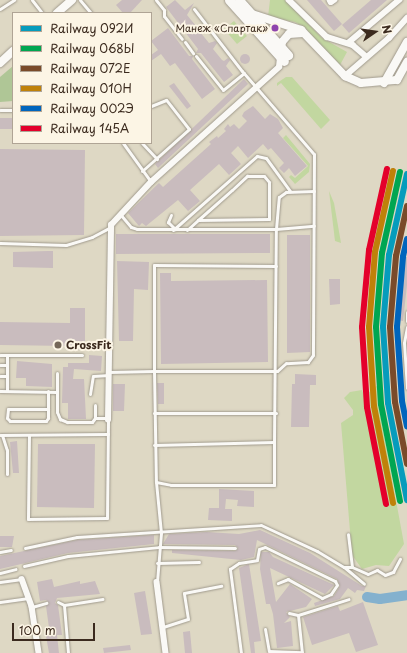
<!DOCTYPE html>
<meta charset="utf-8">
<style>
body{margin:0}
#map{position:relative;width:407px;height:653px;overflow:hidden;background:#ded8c4;font-family:"Playpen Sans",sans-serif}
div>[style]{position:absolute}
[style*='--x']{left:calc(var(--x)*1px);top:calc(var(--y)*1px);width:calc(var(--w)*1px);rotate:calc(var(--a)*1deg)}
.green>*{inset:0;background:#c2d7a0}
.forest>*{inset:0;background:#afc696}
.river>*{height:10px;margin:-5px;padding:0 5px;transform-origin:5px;border-radius:5px;background:#84b1ce}
.building>*{inset:0;background:#c9bcbe}
.round{border-radius:50%}
.roads{filter:drop-shadow(0 0 1px #a09a8d) drop-shadow(0 0 1px #a09a8d)}
.service>*{height:3px;margin:-1.5px;padding:0 1.5px;transform-origin:1.5px;border-radius:1.5px;background:#faf9f6}
.minor>*{height:5.5px;margin:-2.75px;padding:0 2.75px;transform-origin:2.75px;border-radius:2.75px;background:#faf9f6}
.secondary>*{height:8px;margin:-4px;padding:0 4px;transform-origin:4px;border-radius:4px;background:#faf9f6}
.primary>*{height:9px;margin:-4.5px;padding:0 4.5px;transform-origin:4.5px;border-radius:4.5px;background:#faf9f6}
.rail-1>*{height:6px;margin:-3px;padding:0 3px;transform-origin:3px;border-radius:3px;background:#069cbc}
.rail-2>*{height:6px;margin:-3px;padding:0 3px;transform-origin:3px;border-radius:3px;background:#00a651}
.rail-3>*{height:6px;margin:-3px;padding:0 3px;transform-origin:3px;border-radius:3px;background:#7a4b2a}
.rail-4>*{height:6px;margin:-3px;padding:0 3px;transform-origin:3px;border-radius:3px;background:#bf8109}
.rail-5>*{height:6px;margin:-3px;padding:0 3px;transform-origin:3px;border-radius:3px;background:#0065bd}
.rail-6>*{height:6px;margin:-3px;padding:0 3px;transform-origin:3px;border-radius:3px;background:#e4002b}
.dots>*{width:11px;height:11px;translate:-50% -50%;box-sizing:border-box;border:2px solid #fcf5e5;border-radius:50%}
span{translate:-50% -50%;white-space:nowrap;text-align:center;line-height:1.15;-webkit-text-stroke:4px #fcf5e5;paint-order:stroke}
.bus-label{font-size:10px;color:#3b2a1e}
.right{translate:-100% -50%;text-align:right}
.poi-label{font-size:11px;color:#3b2a1e;font-weight:700}
.left{translate:0 -50%;text-align:left}
.legend{position:absolute;left:12px;top:12px;width:140px;height:132px;box-sizing:border-box;background:#fcf5e5;border:1px solid #afa495;margin:0;padding:5px 7px;list-style:none;font-size:12px;color:#3b2a1e}
.legend li{display:flex;align-items:center;gap:8px;height:20px}
.legend b{width:20px;border:1px solid #afa495}
.north{position:absolute;left:355px;top:12px;width:40px;height:40px;-webkit-text-stroke:3px #fcf5e5;paint-order:stroke;rotate:77deg;font-size:11px;font-weight:700;line-height:16px;text-align:center;color:#3b2a1e}
.north::after{content:'';display:block;margin:auto;width:14px;height:18px;background:#3b2a1e;clip-path:polygon(50% 0,100% 100%,50% 72%,0 100%)}
.scale{position:absolute;left:12px;top:623px;width:83px;height:18px;box-sizing:border-box;border:2px solid #3b2a1e;border-top:0;padding-left:5px;font-size:12px;line-height:14px;white-space:nowrap;color:#3b2a1e;-webkit-text-stroke:3px #fcf5e5;paint-order:stroke}
</style>
<div id="map">
<div class="green">
<div style="clip-path:polygon(270px 0,285px 0,322px 38px,347px 52px,340px 65px,302px 26px,295px 22px,268px 17px)"></div>
<div style="clip-path:polygon(234px 21px,247px 36px,237px 44px,224px 29px)"></div>
<div style="clip-path:polygon(286px 77px,292px 77px,330px 120px,321px 129px,281px 83px,277px 86px,277px 83px)"></div>
<div style="clip-path:polygon(286px 135px,310px 164px,309px 172px,295px 184px,289px 177px,291px 175px,295px 178px,308px 166px,283px 138px)"></div>
<div style="clip-path:polygon(329px 191px,334px 203px,341px 243px,335px 241px)"></div>
<div style="clip-path:polygon(378px 385px,380px 413px,404px 544px,389px 566px,376px 565px,362px 569px,352px 555px,341px 423px,353px 415px,353px 410px,344px 398px,350px 392px,362px 390px,364px 396px)"></div>
</div>
<div class="forest">
<div style="clip-path:polygon(13px 66px,13px 101px,0 102px,0 77px)"></div>
</div>
<div class="river">
<div style="--x:367;--y:597;--w:13;--a:9"></div>
<div style="--x:380;--y:599;--w:27;--a:-8"></div>
</div>
<div class="building">
<div style="clip-path:polygon(122px 0,142px 0,130px 13px,123px 13px,116px 5px)"></div>
<div style="clip-path:polygon(175px 0,185px 10px,194px 3px,187px 15px,196px 26px,198px 27px,202px 24px,204px 26px,200px 32px,209px 43px,215px 41px,217px 43px,213px 49px,222px 60px,224px 61px,228px 58px,230px 60px,226px 66px,233px 75px,224px 82px,201px 53px,196px 53px,198px 49px,166px 7px)"></div>
<div style="clip-path:polygon(307px 0,321px 0,342px 24px,334px 31px)"></div>
<div style="clip-path:polygon(371px 0,387px 0,349px 33px,342px 25px)"></div>
<div style="clip-path:polygon(168px 28px,189px 56px,193px 56px,192px 59px,215px 89px,202px 99px,175px 63px,170px 66px,161px 54px,151px 61px,151px 55px,158px 50px,151px 41px)"></div>
<div class="round" style="left:240px;top:54px;width:10px;height:10px"></div>
<div style="clip-path:polygon(244px 79px,248px 84px,158px 168px,155px 164px)"></div>
<div style="clip-path:polygon(174px 83px,191px 106px,187px 109px,169px 86px)"></div>
<div style="clip-path:polygon(253px 106px,265px 119px,270px 114px,278px 119px,283px 128px,278px 133px,307px 166px,295px 176px,289px 168px,284px 173px,279px 168px,284px 163px,271px 148px,268px 150px,263px 144px,248px 158px,238px 146px,231px 153px,241px 164px,229px 175px,219px 164px,190px 190px,200px 201px,188px 211px,178px 200px,146px 226px,142px 223px,139px 226px,128px 213px,159px 183px,163px 187px,211px 144px,209px 142px,217px 136px,218px 138px,226px 131px,224px 129px,228px 124px,230px 127px,234px 124px,239px 129px,247px 121px,242px 116px,244px 112px)"></div>
<div style="clip-path:polygon(0 118px,13px 118px,13px 129px,0 129px)"></div>
<div style="clip-path:polygon(0 149px,85px 150px,84px 235px,0 236px)"></div>
<div style="clip-path:polygon(116px 234px,270px 234px,270px 253px,116px 254px)"></div>
<div style="clip-path:polygon(287px 235px,310px 235px,310px 352px,287px 353px)"></div>
<div style="clip-path:polygon(48px 251px,53px 251px,53px 268px,13px 267px,13px 252px)"></div>
<div style="clip-path:polygon(404px 257px,407px 257px,407px 285px,403px 321px,397px 320px)"></div>
<div style="clip-path:polygon(117px 261px,149px 262px,148px 290px,134px 289px,133px 341px,119px 341px)"></div>
<div style="clip-path:polygon(160px 273px,171px 273px,171px 281px,267px 280px,268px 362px,161px 364px)"></div>
<div style="clip-path:polygon(329px 279px,340px 279px,340px 304px,330px 305px)"></div>
<div style="clip-path:polygon(70px 308px,85px 308px,85px 350px,70px 350px,70px 346px,0 345px,0 322px,70px 323px)"></div>
<div style="clip-path:polygon(89px 355px,102px 356px,101px 371px,74px 369px,73px 379px,84px 379px,86px 419px,68px 419px,68px 403px,62px 403px,63px 367px,68px 367px,68px 363px,89px 363px)"></div>
<div style="clip-path:polygon(17px 361px,52px 364px,52px 387px,26px 386px,26px 378px,16px 378px)"></div>
<div style="clip-path:polygon(295px 374px,316px 375px,316px 385px,310px 385px,309px 427px,291px 427px,292px 384px,295px 384px)"></div>
<div style="clip-path:polygon(157px 383px,164px 383px,164px 404px,158px 404px)"></div>
<div style="clip-path:polygon(113px 384px,125px 384px,124px 411px,113px 411px)"></div>
<div style="clip-path:polygon(17px 441px,19px 473px,13px 473px,10px 442px)"></div>
<div style="clip-path:polygon(38px 444px,95px 444px,94px 508px,37px 507px)"></div>
<div style="clip-path:polygon(219px 489px,254px 491px,254px 507px,237px 506px,238px 500px,226px 499px,225px 509px,232px 509px,232px 521px,208px 520px,209px 508px,219px 508px)"></div>
<div style="clip-path:polygon(260px 530px,310px 553px,362px 586px,366px 586px,364px 591px,357px 590px,355px 593px,348px 588px,340px 599px,315px 606px,314px 603px,334px 596px,340px 586px,337px 579px,257px 540px,254px 557px,241px 560px,172px 553px,172px 550px,235px 551px,238px 548px,235px 545px,163px 544px,169px 534px,207px 532px,239px 534px)"></div>
<div style="clip-path:polygon(154px 535px,154px 544px,68px 553px,0 569px,0 556px,77px 540px)"></div>
<div style="clip-path:polygon(0 536px,14px 536px,12px 547px,0 547px)"></div>
<div style="clip-path:polygon(261px 552px,269px 552px,273px 557px,334px 585px,325px 594px,270px 568px,276px 602px,290px 584px,312px 599px,306px 607px,286px 612px,290px 617px,284px 623px,291px 621px,293px 646px,277px 648px,273px 614px,270px 604px,266px 604px,260px 569px)"></div>
<div style="clip-path:polygon(249px 564px,261px 641px,254px 642px,255px 653px,251px 653px,239px 568px)"></div>
<div style="clip-path:polygon(52px 579px,54px 587px,80px 581px,80px 584px,95px 581px,100px 594px,57px 598px,55px 603px,58px 605px,62px 635px,57px 635px,59px 653px,49px 653px,46px 636px,50px 635px,46px 606px,49px 603px,46px 600px,40px 601px,37px 582px)"></div>
<div style="clip-path:polygon(145px 591px,152px 634px,141px 635px,134px 593px)"></div>
<div style="clip-path:polygon(363px 602px,378px 645px,356px 652px,349px 633px,312px 645px,303px 617px,338px 606px,340px 611px)"></div>
<div style="clip-path:polygon(190px 631px,192px 653px,185px 653px,183px 632px)"></div>
<div style="clip-path:polygon(130px 645px,131px 650px,104px 653px,103px 648px)"></div>
</div>
<div class="roads">
<div class="service">
<div style="--x:32;--y:0;--w:16;--a:52"></div>
<div style="--x:80;--y:0;--w:17;--a:50"></div>
<div style="--x:156;--y:0;--w:13;--a:51"></div>
<div style="--x:164;--y:10;--w:6;--a:90"></div>
<div style="--x:164;--y:16;--w:29;--a:52"></div>
<div style="--x:0;--y:9;--w:17;--a:-33"></div>
<div style="--x:194;--y:9;--w:78;--a:52.3"></div>
<div style="--x:242;--y:71;--w:110;--a:49.1"></div>
<div style="--x:314;--y:154;--w:201;--a:90.3"></div>
<div style="--x:313;--y:355;--w:9;--a:126"></div>
<div style="--x:308;--y:362;--w:22;--a:177"></div>
<div style="--x:286;--y:363;--w:12;--a:138"></div>
<div style="--x:277;--y:371;--w:123;--a:180"></div>
<div style="--x:154;--y:371;--w:106;--a:-90"></div>
<div style="--x:154;--y:265;--w:122;--a:0.5"></div>
<div style="--x:185;--y:42;--w:14;--a:54"></div>
<div style="--x:196;--y:56;--w:43;--a:51.5"></div>
<div style="--x:223;--y:90;--w:27;--a:-39"></div>
<div style="--x:0;--y:110;--w:13;--a:0"></div>
<div style="--x:123;--y:143;--w:48;--a:54.3"></div>
<div style="--x:142;--y:143;--w:22;--a:47"></div>
<div style="--x:142;--y:171;--w:63;--a:-41.8"></div>
<div style="--x:189;--y:129;--w:37;--a:-128"></div>
<div style="--x:166;--y:100;--w:16;--a:158"></div>
<div style="--x:120;--y:214;--w:17;--a:50"></div>
<div style="--x:131;--y:227;--w:6;--a:18"></div>
<div style="--x:137;--y:229;--w:139;--a:0"></div>
<div style="--x:276;--y:229;--w:38;--a:-5"></div>
<div style="--x:171;--y:215;--w:8;--a:113"></div>
<div style="--x:168;--y:222;--w:10;--a:45"></div>
<div style="--x:173;--y:230;--w:112;--a:-41.4"></div>
<div style="--x:257;--y:156;--w:9;--a:13"></div>
<div style="--x:266;--y:158;--w:41;--a:54"></div>
<div style="--x:187;--y:230;--w:15;--a:-42"></div>
<div style="--x:198;--y:220;--w:45;--a:-41.4"></div>
<div style="--x:232;--y:190;--w:21;--a:-43"></div>
<div style="--x:247;--y:176;--w:17;--a:0"></div>
<div style="--x:264;--y:176;--w:8;--a:50"></div>
<div style="--x:269;--y:182;--w:37;--a:90"></div>
<div style="--x:269;--y:219;--w:71;--a:179.2"></div>
<div style="--x:0;--y:243;--w:66;--a:1.7"></div>
<div style="--x:66;--y:245;--w:27;--a:-17"></div>
<div style="--x:92;--y:237;--w:21;--a:-28"></div>
<div style="--x:407;--y:312;--w:9;--a:90"></div>
<div style="--x:407;--y:327;--w:16;--a:101"></div>
<div style="--x:404;--y:343;--w:45;--a:86.2"></div>
<div style="--x:0;--y:355;--w:82;--a:0"></div>
<div style="--x:0;--y:365;--w:7;--a:0"></div>
<div style="--x:109;--y:372;--w:45;--a:-1.3"></div>
<div style="--x:154;--y:371;--w:111;--a:89"></div>
<div style="--x:156;--y:482;--w:51;--a:84.4"></div>
<div style="--x:161;--y:533;--w:49;--a:94.7"></div>
<div style="--x:57;--y:373;--w:39;--a:90"></div>
<div style="--x:57;--y:412;--w:8;--a:67"></div>
<div style="--x:60;--y:419;--w:8;--a:23"></div>
<div style="--x:67;--y:422;--w:25;--a:0"></div>
<div style="--x:92;--y:422;--w:5;--a:-53"></div>
<div style="--x:0;--y:376;--w:7;--a:0"></div>
<div style="--x:7;--y:376;--w:21;--a:-90"></div>
<div style="--x:0;--y:391;--w:57;--a:1"></div>
<div style="--x:7;--y:391;--w:15;--a:-90"></div>
<div style="--x:90;--y:394;--w:18;--a:-81"></div>
<div style="--x:93;--y:376;--w:16;--a:-4"></div>
<div style="--x:95;--y:405;--w:13;--a:90"></div>
<div style="--x:95;--y:418;--w:13;--a:0"></div>
<div style="--x:48;--y:409;--w:40;--a:180"></div>
<div style="--x:8;--y:409;--w:9;--a:96"></div>
<div style="--x:7;--y:418;--w:4;--a:45"></div>
<div style="--x:10;--y:421;--w:36;--a:0"></div>
<div style="--x:46;--y:421;--w:4;--a:-56"></div>
<div style="--x:48;--y:418;--w:27;--a:-90"></div>
<div style="--x:154;--y:413;--w:122;--a:0"></div>
<div style="--x:0;--y:435;--w:108;--a:-0.5"></div>
<div style="--x:2;--y:435;--w:16;--a:72"></div>
<div style="--x:7;--y:450;--w:24;--a:90"></div>
<div style="--x:29;--y:435;--w:84;--a:90.7"></div>
<div style="--x:28;--y:519;--w:79;--a:-0.7"></div>
<div style="--x:107;--y:518;--w:98;--a:-89.4"></div>
<div style="--x:154;--y:445;--w:120;--a:-1.4"></div>
<div style="--x:274;--y:442;--w:213;--a:-89.5"></div>
<div style="--x:276;--y:229;--w:32;--a:-85"></div>
<div style="--x:279;--y:197;--w:9;--a:-36"></div>
<div style="--x:286;--y:192;--w:28;--a:-2"></div>
<div style="--x:156;--y:482;--w:15;--a:11"></div>
<div style="--x:171;--y:485;--w:103;--a:0"></div>
<div style="--x:274;--y:485;--w:43;--a:-90"></div>
<div style="--x:25;--y:548;--w:53;--a:-11.9"></div>
<div style="--x:77;--y:537;--w:184;--a:-3.7"></div>
<div style="--x:261;--y:525;--w:62;--a:24.9"></div>
<div style="--x:317;--y:551;--w:31;--a:31"></div>
<div style="--x:344;--y:567;--w:26;--a:40"></div>
<div style="--x:0;--y:552;--w:11;--a:-10"></div>
<div style="--x:157;--y:563;--w:42;--a:-1.4"></div>
<div style="--x:24;--y:566;--w:45;--a:-12.8"></div>
<div style="--x:68;--y:556;--w:91;--a:-5.6"></div>
<div style="--x:159;--y:547;--w:76;--a:0.8"></div>
<div style="--x:344;--y:567;--w:8;--a:0"></div>
<div style="--x:352;--y:567;--w:33;--a:-97"></div>
<div style="--x:352;--y:567;--w:17;--a:24"></div>
<div style="--x:368;--y:574;--w:10;--a:-24"></div>
<div style="--x:377;--y:570;--w:9;--a:32"></div>
<div style="--x:385;--y:575;--w:9;--a:-21"></div>
<div style="--x:393;--y:572;--w:15;--a:-62"></div>
<div style="--x:0;--y:573;--w:16;--a:-14"></div>
<div style="--x:0;--y:582;--w:22;--a:-8"></div>
<div style="--x:0;--y:602;--w:29;--a:-8"></div>
<div style="--x:58;--y:602;--w:7;--a:27"></div>
<div style="--x:32;--y:607;--w:15;--a:-16"></div>
<div style="--x:289;--y:613;--w:9;--a:13"></div>
<div style="--x:298;--y:615;--w:53;--a:-17.4"></div>
<div style="--x:298;--y:615;--w:38;--a:84"></div>
<div style="--x:163;--y:627;--w:26;--a:-18"></div>
<div style="--x:188;--y:619;--w:26;--a:-99"></div>
<div style="--x:184;--y:593;--w:38;--a:-11"></div>
<div style="--x:265;--y:629;--w:22;--a:80"></div>
<div style="--x:269;--y:651;--w:33;--a:2"></div>
<div style="--x:68;--y:653;--w:48;--a:-94.8"></div>
<div style="--x:64;--y:605;--w:39;--a:-9"></div>
<div style="--x:241;--y:653;--w:85;--a:-97.5"></div>
<div style="--x:230;--y:569;--w:11;--a:-34"></div>
<div style="--x:239;--y:563;--w:18;--a:-9"></div>
<div style="--x:257;--y:560;--w:11;--a:-80"></div>
<div style="--x:259;--y:549;--w:6;--a:-18"></div>
<div style="--x:265;--y:547;--w:78;--a:25.9"></div>
<div style="--x:335;--y:581;--w:4;--a:63"></div>
<div style="--x:337;--y:585;--w:11;--a:124"></div>
<div style="--x:331;--y:594;--w:10;--a:156"></div>
<div style="--x:322;--y:598;--w:39;--a:-151"></div>
<div style="--x:288;--y:579;--w:11;--a:158"></div>
</div>
<div class="minor">
<div style="--x:289;--y:0;--w:53;--a:44.2"></div>
<div style="--x:327;--y:37;--w:27;--a:17"></div>
<div style="--x:353;--y:45;--w:18;--a:41"></div>
<div style="--x:330;--y:0;--w:2;--a:63"></div>
<div style="--x:331;--y:2;--w:4;--a:-34"></div>
<div style="--x:348;--y:43;--w:67;--a:-40.1"></div>
<div style="--x:345;--y:76;--w:58;--a:-40.8"></div>
<div style="--x:389;--y:38;--w:27;--a:-48"></div>
<div style="--x:108;--y:420;--w:195;--a:-89.1"></div>
<div style="--x:111;--y:225;--w:59;--a:-47.1"></div>
<div style="--x:151;--y:182;--w:172;--a:-41.9"></div>
<div style="--x:279;--y:67;--w:10;--a:-84"></div>
<div style="--x:22;--y:579;--w:30;--a:70"></div>
<div style="--x:32;--y:607;--w:47;--a:81.3"></div>
<div style="--x:157;--y:582;--w:72;--a:82.8"></div>
</div>
<div class="secondary">
<div style="--x:57;--y:13;--w:20;--a:-41"></div>
<div style="--x:252;--y:14;--w:52;--a:18.1"></div>
<div style="--x:301;--y:30;--w:64;--a:46.3"></div>
<div style="--x:345;--y:76;--w:17;--a:24"></div>
<div style="--x:361;--y:83;--w:36;--a:-5"></div>
<div style="--x:397;--y:80;--w:21;--a:-61"></div>
<div style="--x:280;--y:51;--w:9;--a:-77"></div>
<div style="--x:282;--y:42;--w:11;--a:-49"></div>
<div style="--x:289;--y:34;--w:14;--a:-4"></div>
<div style="--x:0;--y:63;--w:18;--a:-43"></div>
<div style="--x:384;--y:83;--w:47;--a:-60.7"></div>
</div>
<div class="primary">
<div style="--x:229;--y:0;--w:82;--a:48"></div>
<div style="--x:239;--y:0;--w:74;--a:48.3"></div>
</div>
</div>
<div class="rail-1">
<div style="--x:407;--y:174;--w:83;--a:102.5"></div>
<div style="--x:389;--y:255;--w:72;--a:94.8"></div>
<div style="--x:383;--y:327;--w:76;--a:86.2"></div>
<div style="--x:388;--y:403;--w:99;--a:78.9"></div>
</div>
<div class="rail-2">
<div style="--x:400;--y:501;--w:99;--a:-101.1"></div>
<div style="--x:381;--y:404;--w:77;--a:-93.7"></div>
<div style="--x:376;--y:327;--w:74;--a:-85.4"></div>
<div style="--x:382;--y:253;--w:83;--a:-77.5"></div>
</div>
<div class="rail-3">
<div style="--x:407;--y:206;--w:51;--a:102.4"></div>
<div style="--x:396;--y:256;--w:71;--a:94.8"></div>
<div style="--x:390;--y:327;--w:75;--a:86.2"></div>
<div style="--x:395;--y:402;--w:63;--a:79"></div>
</div>
<div class="rail-4">
<div style="--x:393;--y:503;--w:99;--a:-101.1"></div>
<div style="--x:374;--y:406;--w:79;--a:-93.6"></div>
<div style="--x:369;--y:327;--w:75;--a:-85.4"></div>
<div style="--x:375;--y:252;--w:83;--a:-77.5"></div>
</div>
<div class="rail-5">
<div style="--x:407;--y:239;--w:18;--a:103"></div>
<div style="--x:403;--y:257;--w:70;--a:94.9"></div>
<div style="--x:397;--y:327;--w:74;--a:86.1"></div>
<div style="--x:402;--y:401;--w:26;--a:79"></div>
</div>
<div class="rail-6">
<div style="--x:386;--y:504;--w:99;--a:-101.1"></div>
<div style="--x:367;--y:407;--w:80;--a:-93.6"></div>
<div style="--x:362;--y:327;--w:77;--a:-84.8"></div>
<div style="--x:369;--y:250;--w:83;--a:-77.5"></div>
</div>
<div class="dots">
<div style="left:275px;top:28px;background:#8e44ad"></div>
<div style="left:58px;top:345px;background:#746758"></div>
</div>
<div class="bus-label">
<span class="right" style="left:268px;top:28px">Манеж «Спартак»</span>
</div>
<div class="poi-label">
<span class="left" style="left:66px;top:345px">CrossFit</span>
</div>
<ul class="legend">
<li><b style="height:5px;background:#069cbc"></b>Railway 092И</li>
<li><b style="height:5px;background:#00a651"></b>Railway 068Ы</li>
<li><b style="height:5px;background:#7a4b2a"></b>Railway 072Е</li>
<li><b style="height:5px;background:#bf8109"></b>Railway 010Н</li>
<li><b style="height:5px;background:#0065bd"></b>Railway 002Э</li>
<li><b style="height:5px;background:#e4002b"></b>Railway 145А</li>
</ul>
<div class="north">N</div>
<div class="scale">100 m</div>
</div>
